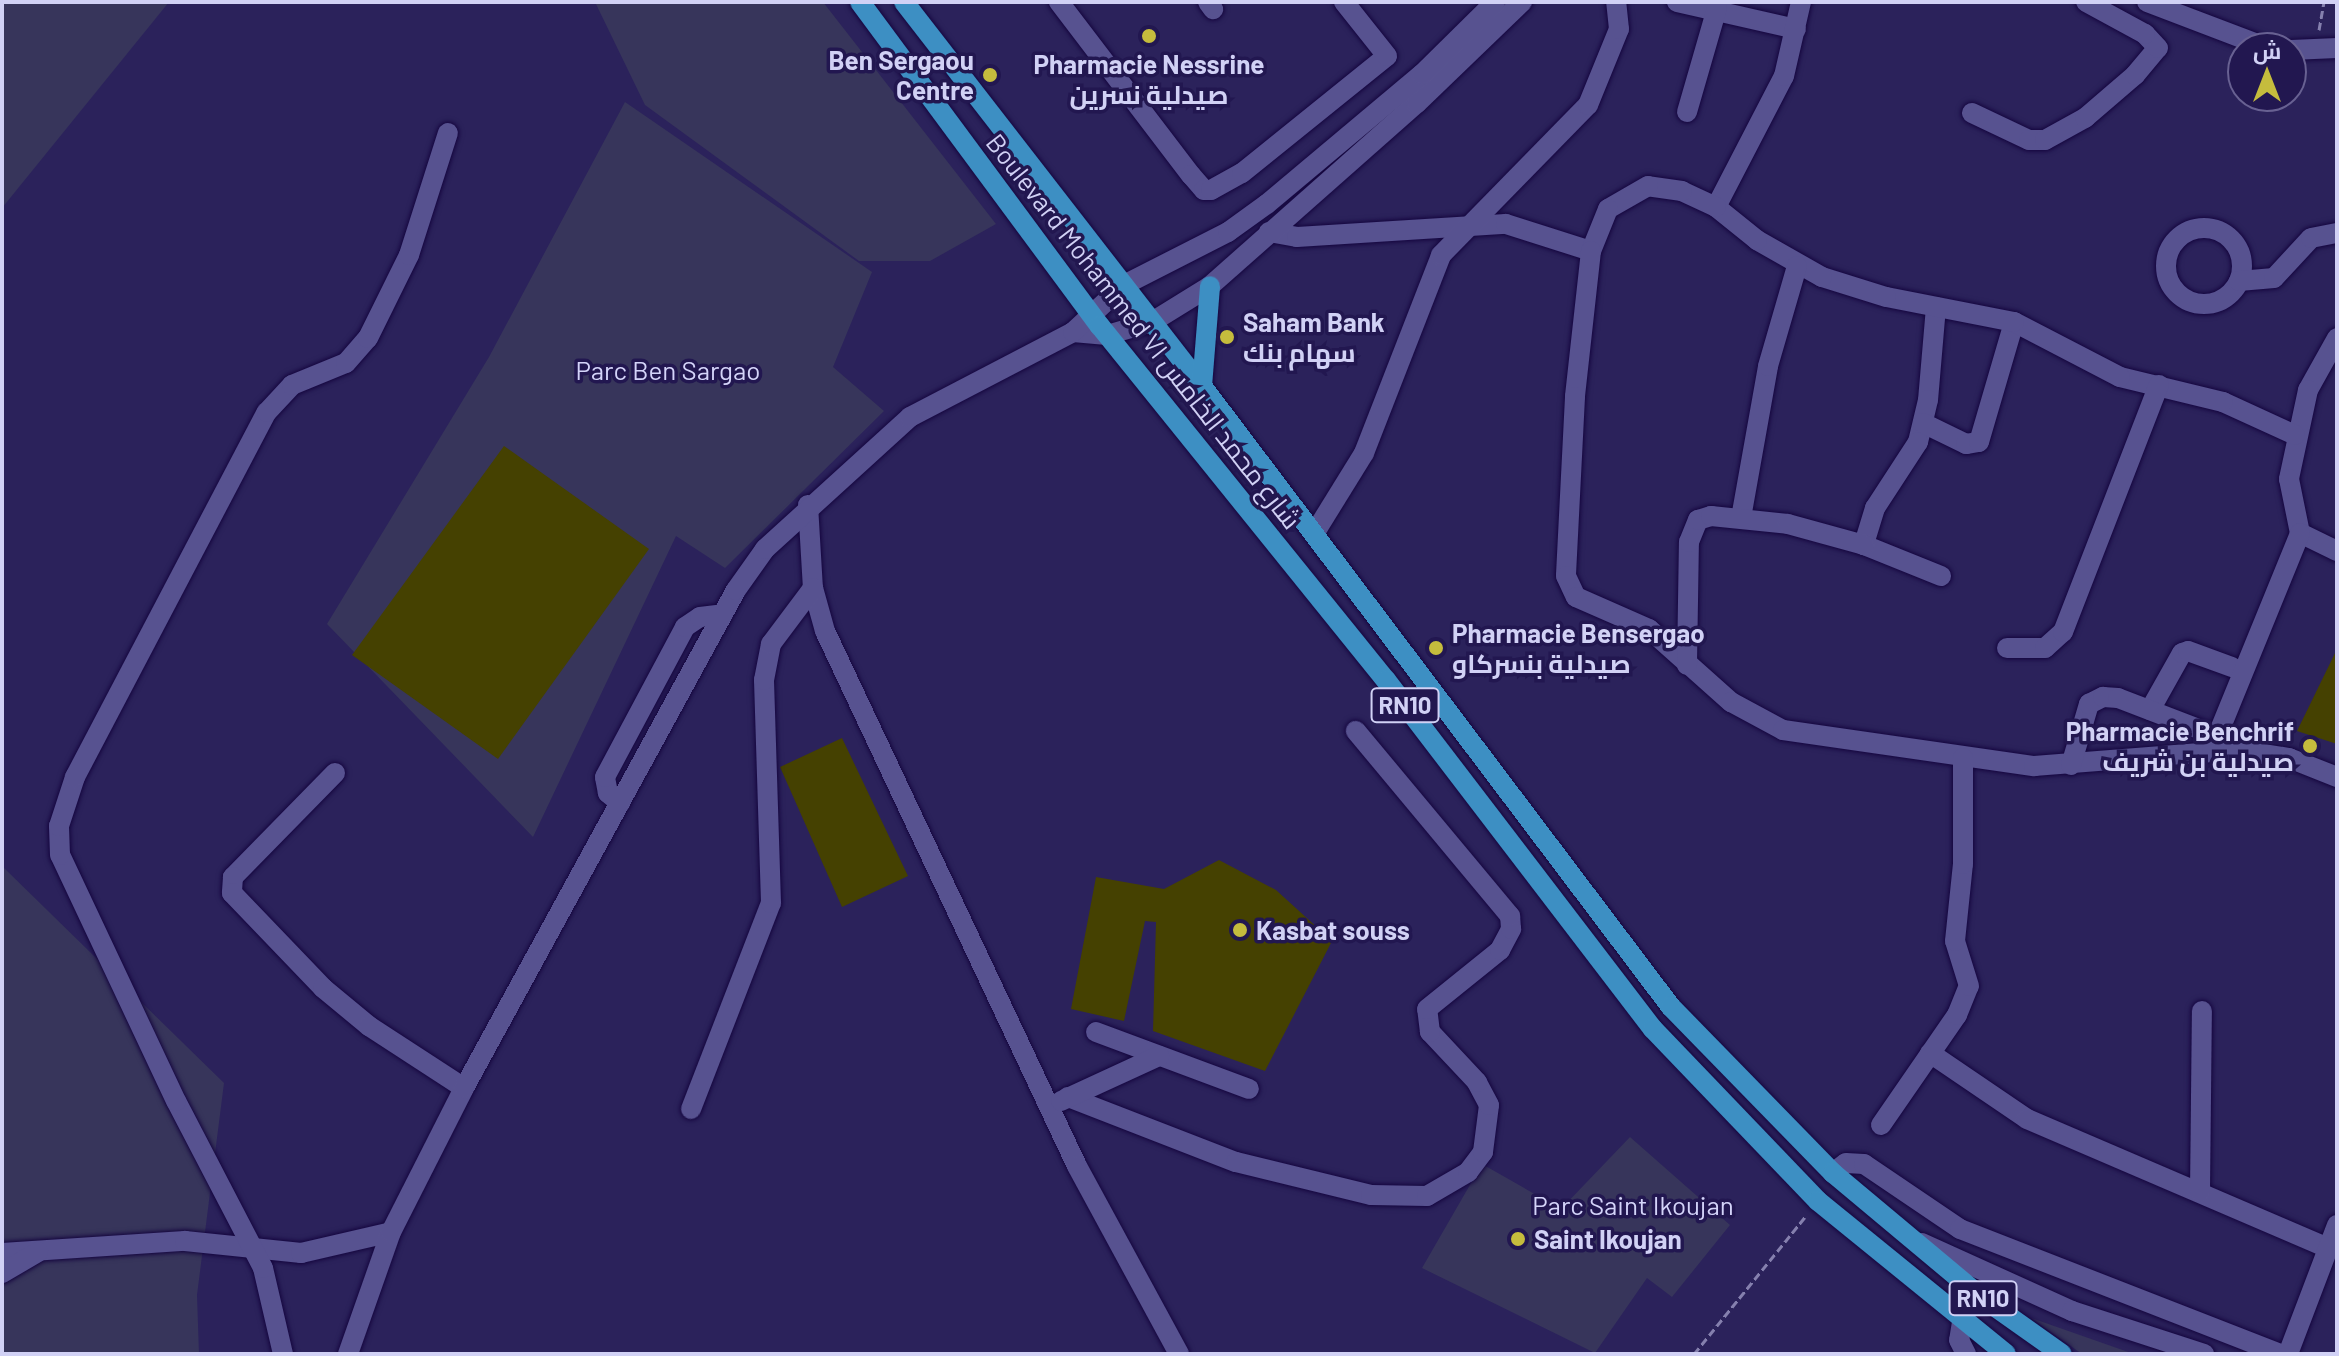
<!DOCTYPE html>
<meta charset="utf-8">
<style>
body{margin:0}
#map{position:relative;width:2339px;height:1356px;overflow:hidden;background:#2b225b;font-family:Barlow,Cairo,sans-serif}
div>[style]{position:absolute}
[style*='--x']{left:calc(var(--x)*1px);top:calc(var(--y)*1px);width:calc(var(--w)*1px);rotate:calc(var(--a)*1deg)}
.green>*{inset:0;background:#37355b}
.building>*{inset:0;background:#454101}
.path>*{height:3px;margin-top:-1.5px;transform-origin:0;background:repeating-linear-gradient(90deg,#8580ae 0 8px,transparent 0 12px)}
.roads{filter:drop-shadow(0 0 2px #15063f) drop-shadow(0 0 2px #15063f)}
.minor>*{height:20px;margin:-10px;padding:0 10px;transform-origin:10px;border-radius:10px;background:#575290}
.minor>.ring{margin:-10px;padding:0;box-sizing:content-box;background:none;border:20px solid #575290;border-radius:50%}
.major>*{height:20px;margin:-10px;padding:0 10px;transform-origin:10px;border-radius:10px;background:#3d8fc3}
.dots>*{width:22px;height:22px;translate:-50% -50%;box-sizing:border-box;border:4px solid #221750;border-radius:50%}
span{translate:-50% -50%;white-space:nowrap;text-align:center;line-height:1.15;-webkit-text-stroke:7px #221750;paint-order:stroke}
.shield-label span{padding:2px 6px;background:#221750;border:2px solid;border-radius:6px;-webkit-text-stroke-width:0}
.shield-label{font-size:24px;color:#d1d1f5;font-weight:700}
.poi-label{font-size:26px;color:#d1d1f5;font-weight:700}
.right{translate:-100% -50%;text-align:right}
.left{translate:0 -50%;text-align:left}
.street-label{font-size:26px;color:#d1d1f5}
.park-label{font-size:26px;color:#d4d4f9}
.frame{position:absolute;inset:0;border:4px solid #d1d1f5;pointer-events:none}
.north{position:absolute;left:2227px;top:32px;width:80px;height:80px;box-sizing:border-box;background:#221750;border:2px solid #686192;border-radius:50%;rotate:0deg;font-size:22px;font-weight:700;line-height:32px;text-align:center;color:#d1d1f5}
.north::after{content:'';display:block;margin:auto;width:28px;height:36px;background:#c5bc3d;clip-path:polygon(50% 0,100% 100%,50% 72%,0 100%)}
</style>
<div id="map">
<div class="green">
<div style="clip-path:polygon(2px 2px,169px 2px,2px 208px)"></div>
<div style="clip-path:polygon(595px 2px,823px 2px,996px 224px,930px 261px,859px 261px,645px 105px)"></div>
<div style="clip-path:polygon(625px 102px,872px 272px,833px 367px,884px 411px,725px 568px,676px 536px,533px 837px,327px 624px,489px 357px)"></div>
<div style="clip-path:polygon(2px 866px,224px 1083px,197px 1295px,199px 1354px,2px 1354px)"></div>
<div style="clip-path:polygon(1630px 1137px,1730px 1225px,1672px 1297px,1647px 1278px,1595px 1353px,1422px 1268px,1482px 1164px,1561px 1209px)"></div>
<div style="clip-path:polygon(2031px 1318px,2134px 1354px,2082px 1354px)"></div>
</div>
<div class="building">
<div style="clip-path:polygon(504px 446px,649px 549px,498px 759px,352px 655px)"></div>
<div style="clip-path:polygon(2337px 649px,2337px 744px,2297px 731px)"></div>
<div style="clip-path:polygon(842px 738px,908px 876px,842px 907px,780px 767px)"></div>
<div style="clip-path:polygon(1219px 860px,1276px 890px,1332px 941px,1265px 1071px,1153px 1031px,1156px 922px,1145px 921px,1124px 1021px,1071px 1009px,1096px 877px,1164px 889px)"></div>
</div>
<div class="path">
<div style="--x:2319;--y:30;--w:28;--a:-80"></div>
<div style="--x:1694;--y:1354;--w:176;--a:-51"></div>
</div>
<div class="roads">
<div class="minor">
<div style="--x:1059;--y:2;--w:218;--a:52.7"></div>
<div style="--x:1191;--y:175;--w:20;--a:49"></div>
<div style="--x:1204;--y:190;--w:7;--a:0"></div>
<div style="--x:1211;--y:190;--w:35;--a:-29"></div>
<div style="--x:1242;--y:173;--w:186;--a:-38.9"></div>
<div style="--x:1387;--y:56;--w:69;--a:-128.5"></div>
<div style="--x:1208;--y:2;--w:9;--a:54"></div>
<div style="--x:1677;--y:2;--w:122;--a:12.8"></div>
<div style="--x:2147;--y:2;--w:129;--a:20.8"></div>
<div style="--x:2291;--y:50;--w:46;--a:-2.5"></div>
<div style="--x:1687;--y:112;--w:108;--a:-73.9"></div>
<div style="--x:1972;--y:113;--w:63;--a:25.3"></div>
<div style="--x:2029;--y:140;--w:16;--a:0"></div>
<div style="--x:2045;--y:140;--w:46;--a:-28.8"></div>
<div style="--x:2085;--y:118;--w:66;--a:-40.7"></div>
<div style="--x:2135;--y:75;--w:35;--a:-50"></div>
<div style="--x:2158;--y:48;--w:19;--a:-133"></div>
<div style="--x:2145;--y:34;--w:67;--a:-151.5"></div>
<div style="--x:1716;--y:207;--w:148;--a:-62.6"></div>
<div style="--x:1784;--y:76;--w:76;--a:-77.1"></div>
<div class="ring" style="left:2166px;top:228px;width:56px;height:56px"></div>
<div style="--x:1269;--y:232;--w:28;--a:10"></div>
<div style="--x:1297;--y:237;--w:209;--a:-3.6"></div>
<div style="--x:1506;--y:224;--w:89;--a:17.6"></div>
<div style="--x:2239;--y:281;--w:35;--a:-5"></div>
<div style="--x:2274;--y:278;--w:54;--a:-47.2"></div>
<div style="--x:2311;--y:238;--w:26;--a:-11"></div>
<div style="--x:1936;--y:307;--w:93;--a:94.9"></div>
<div style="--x:1928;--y:400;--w:43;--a:103.4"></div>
<div style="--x:1918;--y:442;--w:79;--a:123.1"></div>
<div style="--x:1875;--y:508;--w:39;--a:107"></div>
<div style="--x:1864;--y:545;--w:83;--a:21.9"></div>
<div style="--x:1073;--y:332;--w:34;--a:5"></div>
<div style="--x:1107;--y:335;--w:47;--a:-16.1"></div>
<div style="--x:1152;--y:322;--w:68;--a:-31.8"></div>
<div style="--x:1210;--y:286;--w:276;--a:-41.5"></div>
<div style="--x:1417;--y:103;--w:146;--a:-43.9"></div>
<div style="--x:2337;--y:338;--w:60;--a:119.1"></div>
<div style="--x:2308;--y:390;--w:91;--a:102.1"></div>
<div style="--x:2289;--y:479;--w:55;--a:78.5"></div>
<div style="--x:2300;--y:533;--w:41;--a:25.9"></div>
<div style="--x:1923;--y:423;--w:48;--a:26"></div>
<div style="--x:1966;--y:444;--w:13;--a:-9"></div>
<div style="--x:1979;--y:442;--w:125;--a:-73.7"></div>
<div style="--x:2295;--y:435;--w:79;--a:-155.4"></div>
<div style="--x:2223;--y:402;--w:106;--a:-166.4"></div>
<div style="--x:2120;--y:377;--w:119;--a:-152.6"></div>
<div style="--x:2014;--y:322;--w:130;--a:-168.9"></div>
<div style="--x:1886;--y:297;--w:67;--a:-162.6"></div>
<div style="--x:1822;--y:277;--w:75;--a:-150.4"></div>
<div style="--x:1757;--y:240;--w:53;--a:-141.2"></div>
<div style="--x:1716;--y:207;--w:38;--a:-155"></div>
<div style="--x:1682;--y:191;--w:34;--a:-172"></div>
<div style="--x:1648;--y:186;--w:46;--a:150.1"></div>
<div style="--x:1608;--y:209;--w:45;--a:112"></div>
<div style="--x:1591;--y:251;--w:147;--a:96.3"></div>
<div style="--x:1575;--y:397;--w:179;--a:92.9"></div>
<div style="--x:1566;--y:576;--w:23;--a:65"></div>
<div style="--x:1576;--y:597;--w:80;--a:23.7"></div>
<div style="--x:1649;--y:629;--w:110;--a:41.7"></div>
<div style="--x:1731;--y:702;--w:59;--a:28.3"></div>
<div style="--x:1783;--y:730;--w:254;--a:8.2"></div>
<div style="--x:2034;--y:766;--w:205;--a:-4.5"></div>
<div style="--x:2238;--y:750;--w:52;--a:8.9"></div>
<div style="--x:2289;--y:758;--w:52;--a:21.6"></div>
<div style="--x:808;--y:505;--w:83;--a:86.6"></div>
<div style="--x:813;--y:588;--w:45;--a:74.4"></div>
<div style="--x:825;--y:631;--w:591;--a:64.78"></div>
<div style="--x:1077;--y:1166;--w:214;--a:61.5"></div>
<div style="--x:1741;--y:518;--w:154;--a:-79.9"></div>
<div style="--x:1768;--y:366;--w:104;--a:-73.8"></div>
<div style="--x:1314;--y:534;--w:95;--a:-58.3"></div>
<div style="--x:1364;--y:453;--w:212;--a:-68.7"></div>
<div style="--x:1441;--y:255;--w:210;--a:-45.6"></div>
<div style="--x:1588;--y:105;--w:82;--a:-67.8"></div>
<div style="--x:1619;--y:29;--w:27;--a:-96"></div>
<div style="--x:2007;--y:648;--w:38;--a:0"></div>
<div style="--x:2045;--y:648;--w:24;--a:-42"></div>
<div style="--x:2063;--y:632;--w:265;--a:-68.8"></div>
<div style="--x:1687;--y:665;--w:123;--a:-89.1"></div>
<div style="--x:1689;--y:542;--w:24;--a:-68"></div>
<div style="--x:1698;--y:520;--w:14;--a:-17"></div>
<div style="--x:1711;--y:516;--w:77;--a:5.9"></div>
<div style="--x:1788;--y:524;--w:79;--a:15.4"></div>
<div style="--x:2150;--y:710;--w:65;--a:-60.7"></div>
<div style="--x:2182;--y:653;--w:6;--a:-18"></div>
<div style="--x:2188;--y:651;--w:47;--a:20"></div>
<div style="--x:2212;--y:749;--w:233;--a:-67.8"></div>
<div style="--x:2071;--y:765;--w:64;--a:-73.6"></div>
<div style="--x:2089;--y:704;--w:16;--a:-27"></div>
<div style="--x:2103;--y:697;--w:15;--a:4"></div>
<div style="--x:2118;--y:698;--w:106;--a:21"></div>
<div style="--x:335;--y:773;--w:146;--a:134.4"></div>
<div style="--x:233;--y:877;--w:16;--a:94"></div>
<div style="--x:232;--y:893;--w:132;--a:46.2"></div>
<div style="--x:323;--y:988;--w:60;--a:39.6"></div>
<div style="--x:369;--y:1026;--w:113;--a:33.1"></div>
<div style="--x:620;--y:803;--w:16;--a:-140"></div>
<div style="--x:608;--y:793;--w:16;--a:-101"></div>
<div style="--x:605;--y:777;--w:170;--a:-61.9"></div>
<div style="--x:685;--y:627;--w:18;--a:-34"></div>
<div style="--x:700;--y:617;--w:23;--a:-7"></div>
<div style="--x:1096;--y:1032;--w:163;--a:20.4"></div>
<div style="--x:1930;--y:1053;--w:117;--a:34.2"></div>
<div style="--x:2027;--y:1119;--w:327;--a:23.2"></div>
<div style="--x:1068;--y:1097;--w:180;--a:21.2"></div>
<div style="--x:1236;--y:1162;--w:139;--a:13.7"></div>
<div style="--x:1371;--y:1195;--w:56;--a:1"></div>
<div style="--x:1427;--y:1196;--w:48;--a:-30.3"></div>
<div style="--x:1468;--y:1172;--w:25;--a:-53"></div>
<div style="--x:1483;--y:1152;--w:47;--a:-82.7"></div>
<div style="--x:1489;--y:1105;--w:26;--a:-118"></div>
<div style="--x:1477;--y:1082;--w:69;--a:-133.2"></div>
<div style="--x:1430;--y:1032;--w:23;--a:-97"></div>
<div style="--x:1427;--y:1009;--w:94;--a:-38.9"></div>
<div style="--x:1500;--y:950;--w:24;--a:-62"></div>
<div style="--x:1511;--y:929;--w:13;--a:-94"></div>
<div style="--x:1510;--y:916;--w:241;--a:-129.8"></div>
<div style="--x:1061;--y:1101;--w:108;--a:-24.7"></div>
<div style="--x:691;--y:1109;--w:221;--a:-68.8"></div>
<div style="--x:771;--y:903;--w:223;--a:-91.8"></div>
<div style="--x:764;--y:680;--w:37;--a:-79"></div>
<div style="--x:771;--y:644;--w:70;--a:-53.1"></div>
<div style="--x:1881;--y:1125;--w:134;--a:-55.4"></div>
<div style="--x:1957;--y:1015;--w:31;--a:-68"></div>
<div style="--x:1969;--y:986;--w:47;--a:-107.3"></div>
<div style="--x:1955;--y:941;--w:77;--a:-84.1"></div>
<div style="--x:1963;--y:864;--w:106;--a:-90"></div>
<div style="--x:1833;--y:1173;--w:16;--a:-38"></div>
<div style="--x:1846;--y:1163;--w:18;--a:3"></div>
<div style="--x:1864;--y:1164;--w:116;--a:34.1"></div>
<div style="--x:1960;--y:1229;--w:344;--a:21.3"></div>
<div style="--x:2200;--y:1192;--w:181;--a:-89.4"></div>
<div style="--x:1922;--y:1243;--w:165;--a:24.4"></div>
<div style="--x:2072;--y:1311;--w:139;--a:18"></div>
<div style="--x:2;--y:1253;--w:183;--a:-3.8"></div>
<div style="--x:185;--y:1241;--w:117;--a:5.9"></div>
<div style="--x:301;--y:1253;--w:92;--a:-13.1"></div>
<div style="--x:2;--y:1273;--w:42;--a:-30.3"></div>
<div style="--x:1962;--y:1322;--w:18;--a:99"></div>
<div style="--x:1959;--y:1340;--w:16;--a:63"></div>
<div style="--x:283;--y:1354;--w:88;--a:-103.1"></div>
<div style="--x:263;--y:1268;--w:188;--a:-117.5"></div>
<div style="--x:176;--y:1101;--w:272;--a:-115.2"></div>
<div style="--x:60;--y:855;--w:29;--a:-92"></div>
<div style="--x:59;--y:826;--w:52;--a:-71.9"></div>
<div style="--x:75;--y:777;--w:412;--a:-62.3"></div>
<div style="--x:267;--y:412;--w:37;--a:-47"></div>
<div style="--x:292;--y:385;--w:58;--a:-22.2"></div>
<div style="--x:346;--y:363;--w:33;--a:-49"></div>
<div style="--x:368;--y:338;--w:93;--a:-63.7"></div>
<div style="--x:409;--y:255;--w:128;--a:-72.3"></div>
<div style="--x:348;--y:1354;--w:129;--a:-70.6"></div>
<div style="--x:391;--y:1232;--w:161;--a:-63.1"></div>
<div style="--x:464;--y:1088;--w:567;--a:-61.36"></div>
<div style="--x:736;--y:590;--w:50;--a:-54.7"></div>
<div style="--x:765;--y:549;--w:196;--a:-42.3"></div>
<div style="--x:910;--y:417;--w:184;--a:-27.5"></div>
<div style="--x:1073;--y:332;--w:69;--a:-42.7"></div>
<div style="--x:1124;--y:285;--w:117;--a:-27"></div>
<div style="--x:1228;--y:232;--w:48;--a:-35.7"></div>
<div style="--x:1267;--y:204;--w:202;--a:-40"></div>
<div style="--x:1422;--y:74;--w:103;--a:-44.6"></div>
<div style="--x:2288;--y:1354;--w:138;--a:-69.2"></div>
</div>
<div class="major">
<div style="--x:860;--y:2;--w:403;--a:53.5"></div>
<div style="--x:1100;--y:326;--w:455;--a:51.1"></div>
<div style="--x:1386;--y:680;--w:439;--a:52.6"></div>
<div style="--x:1653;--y:1029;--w:238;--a:46.2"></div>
<div style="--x:1818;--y:1201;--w:242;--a:39.1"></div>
<div style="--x:904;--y:2;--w:486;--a:52.2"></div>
<div style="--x:1202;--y:386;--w:778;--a:52.94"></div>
<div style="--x:1671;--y:1007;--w:232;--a:45.7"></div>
<div style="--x:1833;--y:1173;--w:192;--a:39.9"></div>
<div style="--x:1980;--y:1296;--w:100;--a:35.3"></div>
<div style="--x:1202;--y:386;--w:100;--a:-85.4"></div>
</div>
</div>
<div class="dots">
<div style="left:1149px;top:36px;background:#c5bc3d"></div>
<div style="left:990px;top:75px;background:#c5bc3d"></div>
<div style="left:1227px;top:337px;background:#c5bc3d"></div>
<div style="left:1436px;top:648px;background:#c5bc3d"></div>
<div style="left:2310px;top:746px;background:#c5bc3d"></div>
<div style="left:1240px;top:930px;background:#c5bc3d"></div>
<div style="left:1518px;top:1239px;background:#c5bc3d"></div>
</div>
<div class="shield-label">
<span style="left:1405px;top:705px">RN10</span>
<span style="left:1983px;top:1298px">RN10</span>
</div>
<div class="poi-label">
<span class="right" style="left:974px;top:75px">Ben Sergaou<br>Centre</span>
<span style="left:1149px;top:79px">Pharmacie Nessrine<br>صيدلية نسرين</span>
<span class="left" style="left:1243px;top:337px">Saham Bank<br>سهام بنك</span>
<span class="left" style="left:1452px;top:648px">Pharmacie Bensergao<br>صيدلية بنسركاو</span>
<span class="right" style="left:2294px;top:746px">Pharmacie Benchrif<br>صيدلية بن شريف</span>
<span class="left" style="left:1256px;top:930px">Kasbat souss</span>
<span class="left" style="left:1534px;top:1239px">Saint Ikoujan</span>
</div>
<div class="street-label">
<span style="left:1144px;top:331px;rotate:52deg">Boulevard Mohammed VI شارع محمد الخامس</span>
</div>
<div class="park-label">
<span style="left:668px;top:370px">Parc Ben Sargao</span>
<span style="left:1633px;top:1205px">Parc Saint Ikoujan</span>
</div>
<div class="frame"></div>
<div class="north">ش</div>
</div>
